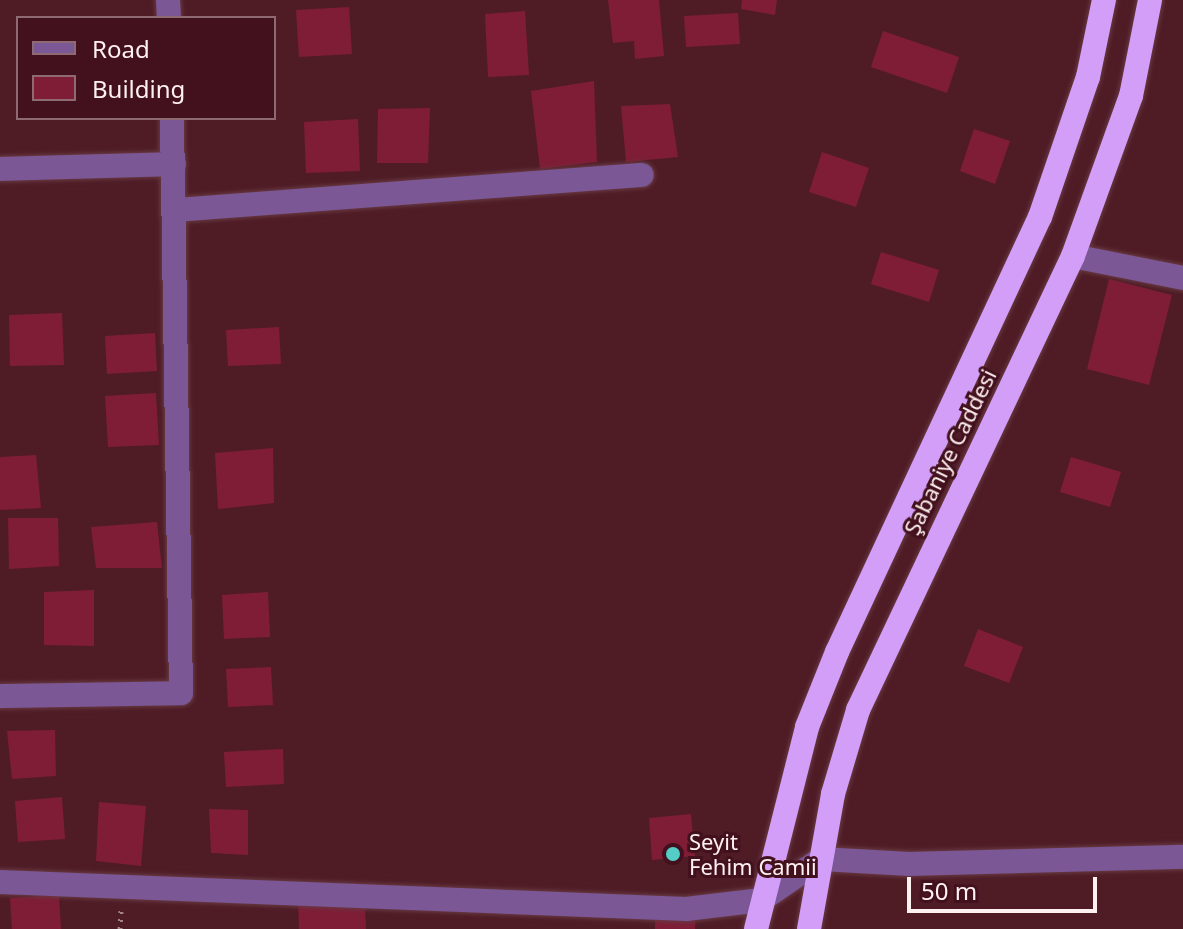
<!DOCTYPE html>
<meta charset="utf-8">
<style>
body{margin:0}
#map{position:relative;width:1183px;height:929px;overflow:hidden;background:#4f1c26;font-family:"Noto Sans",sans-serif}
div>[style]{position:absolute}
[style*='--x']{left:calc(var(--x)*1px);top:calc(var(--y)*1px);width:calc(var(--w)*1px);rotate:calc(var(--a)*1deg)}
.building>*{inset:0;background:#7f1d37}
.path>*{height:5px;margin-top:-2.5px;transform-origin:0;background:repeating-linear-gradient(90deg,#a38288 0 2px,transparent 0 8px)}
.roads{filter:drop-shadow(0 0 2px #683a43) drop-shadow(0 0 2px #683a43)}
.minor>*{height:24px;margin:-12px;padding:0 12px;transform-origin:12px;border-radius:12px;background:#7b5795}
.highway>*{height:24px;margin:-12px;padding:0 12px;transform-origin:12px;border-radius:12px;background:#d39ef8}
.dots>*{width:22px;height:22px;translate:-50% -50%;box-sizing:border-box;border:4px solid #43111d;border-radius:50%}
span{translate:-50% -50%;white-space:nowrap;text-align:center;line-height:1.15;-webkit-text-stroke:6px #43111d;paint-order:stroke}
.street-label{font-size:22px;color:#fff1f2}
.poi-label{font-size:22px;color:#fff1f2}
.left{translate:0 -50%;text-align:left}
.legend{position:absolute;left:16px;top:16px;width:260px;height:104px;box-sizing:border-box;background:#43111d;border:2px solid #8e6b72;margin:0;padding:10px 14px;list-style:none;font-size:24px;color:#fff1f2}
.legend li{display:flex;align-items:center;gap:16px;height:40px}
.legend b{width:40px;border:2px solid #8e6b72}
.scale{position:absolute;left:907px;top:877px;width:190px;height:36px;box-sizing:border-box;border:4px solid #fff1f2;border-top:0;padding-left:10px;font-size:24px;line-height:28px;white-space:nowrap;color:#fff1f2;-webkit-text-stroke:6px #43111d;paint-order:stroke}
</style>
<div id="map">
<div class="building">
<div style="clip-path:polygon(608px 0,659px 0,664px 56px,635px 59px,634px 41px,613px 43px)"></div>
<div style="clip-path:polygon(742px 0,777px 0,775px 15px,741px 9px)"></div>
<div style="clip-path:polygon(349px 7px,352px 54px,299px 57px,296px 10px)"></div>
<div style="clip-path:polygon(525px 11px,529px 75px,488px 77px,485px 14px)"></div>
<div style="clip-path:polygon(738px 13px,740px 44px,686px 47px,684px 16px)"></div>
<div style="clip-path:polygon(883px 31px,959px 57px,947px 93px,871px 67px)"></div>
<div style="clip-path:polygon(594px 81px,597px 162px,540px 169px,531px 91px)"></div>
<div style="clip-path:polygon(670px 104px,678px 157px,626px 162px,621px 106px)"></div>
<div style="clip-path:polygon(430px 108px,428px 163px,377px 163px,378px 109px)"></div>
<div style="clip-path:polygon(358px 119px,360px 171px,306px 173px,304px 122px)"></div>
<div style="clip-path:polygon(974px 129px,1010px 141px,995px 184px,960px 171px)"></div>
<div style="clip-path:polygon(822px 152px,869px 168px,856px 207px,809px 192px)"></div>
<div style="clip-path:polygon(881px 252px,939px 270px,929px 302px,871px 284px)"></div>
<div style="clip-path:polygon(1109px 279px,1172px 295px,1149px 385px,1087px 369px)"></div>
<div style="clip-path:polygon(62px 313px,64px 365px,10px 366px,9px 315px)"></div>
<div style="clip-path:polygon(279px 327px,281px 364px,228px 366px,226px 330px)"></div>
<div style="clip-path:polygon(155px 333px,157px 371px,107px 374px,105px 336px)"></div>
<div style="clip-path:polygon(156px 393px,159px 445px,108px 447px,105px 396px)"></div>
<div style="clip-path:polygon(273px 448px,274px 503px,218px 509px,215px 453px)"></div>
<div style="clip-path:polygon(36px 455px,41px 508px,0 510px,0 457px)"></div>
<div style="clip-path:polygon(1071px 457px,1121px 472px,1110px 507px,1060px 492px)"></div>
<div style="clip-path:polygon(8px 518px,58px 518px,59px 566px,9px 569px)"></div>
<div style="clip-path:polygon(157px 522px,162px 568px,96px 568px,91px 527px)"></div>
<div style="clip-path:polygon(94px 590px,94px 646px,44px 645px,44px 592px)"></div>
<div style="clip-path:polygon(268px 592px,270px 637px,224px 639px,222px 595px)"></div>
<div style="clip-path:polygon(978px 629px,1023px 647px,1009px 683px,964px 666px)"></div>
<div style="clip-path:polygon(271px 667px,273px 705px,228px 707px,226px 669px)"></div>
<div style="clip-path:polygon(55px 730px,56px 776px,12px 779px,7px 731px)"></div>
<div style="clip-path:polygon(283px 749px,284px 784px,226px 787px,224px 752px)"></div>
<div style="clip-path:polygon(62px 797px,65px 839px,18px 842px,15px 801px)"></div>
<div style="clip-path:polygon(99px 802px,146px 806px,141px 866px,96px 861px)"></div>
<div style="clip-path:polygon(209px 809px,248px 810px,248px 855px,211px 853px)"></div>
<div style="clip-path:polygon(691px 814px,695px 856px,652px 860px,649px 818px)"></div>
<div style="clip-path:polygon(59px 895px,61px 929px,12px 929px,10px 898px)"></div>
<div style="clip-path:polygon(298px 900px,365px 904px,366px 929px,299px 929px)"></div>
<div style="clip-path:polygon(655px 911px,696px 913px,695px 929px,655px 929px)"></div>
</div>
<div class="path">
<div style="--x:120;--y:929;--w:19;--a:-87"></div>
</div>
<div class="roads">
<div class="minor">
<div style="--x:168;--y:0;--w:18;--a:87"></div>
<div style="--x:0;--y:169;--w:174;--a:-1.6"></div>
<div style="--x:176;--y:210;--w:467;--a:-4.3"></div>
<div style="--x:1073;--y:256;--w:112;--a:11.3"></div>
<div style="--x:0;--y:696;--w:181;--a:-0.9"></div>
<div style="--x:181;--y:693;--w:575;--a:-90.9"></div>
<div style="--x:0;--y:882;--w:687;--a:2.25"></div>
<div style="--x:686;--y:909;--w:76;--a:-6.8"></div>
<div style="--x:761;--y:900;--w:73;--a:-34.3"></div>
<div style="--x:821;--y:859;--w:89;--a:3.2"></div>
<div style="--x:910;--y:864;--w:273;--a:-1.5"></div>
</div>
<div class="highway">
<div style="--x:756;--y:929;--w:208;--a:-75.8"></div>
<div style="--x:807;--y:727;--w:81;--a:-68.2"></div>
<div style="--x:837;--y:652;--w:480;--a:-65"></div>
<div style="--x:1040;--y:217;--w:148;--a:-71.1"></div>
<div style="--x:1088;--y:77;--w:79;--a:-78.3"></div>
<div style="--x:809;--y:929;--w:137;--a:-79.9"></div>
<div style="--x:833;--y:794;--w:88;--a:-73.4"></div>
<div style="--x:858;--y:710;--w:502;--a:-64.66"></div>
<div style="--x:1073;--y:256;--w:170;--a:-70.1"></div>
<div style="--x:1131;--y:96;--w:98;--a:-78.8"></div>
</div>
</div>
<div class="dots">
<div style="left:673px;top:854px;background:#54cdc7"></div>
</div>
<div class="street-label">
<span style="left:950px;top:452px;rotate:-64deg">Şabaniye Caddesi</span>
</div>
<div class="poi-label">
<span class="left" style="left:689px;top:854px">Seyit<br>Fehim Camii</span>
</div>
<ul class="legend">
<li><b style="height:10px;background:#7b5795"></b>Road</li>
<li><b style="height:22px;background:#7f1d37"></b>Building</li>
</ul>
<div class="scale">50 m</div>
</div>
